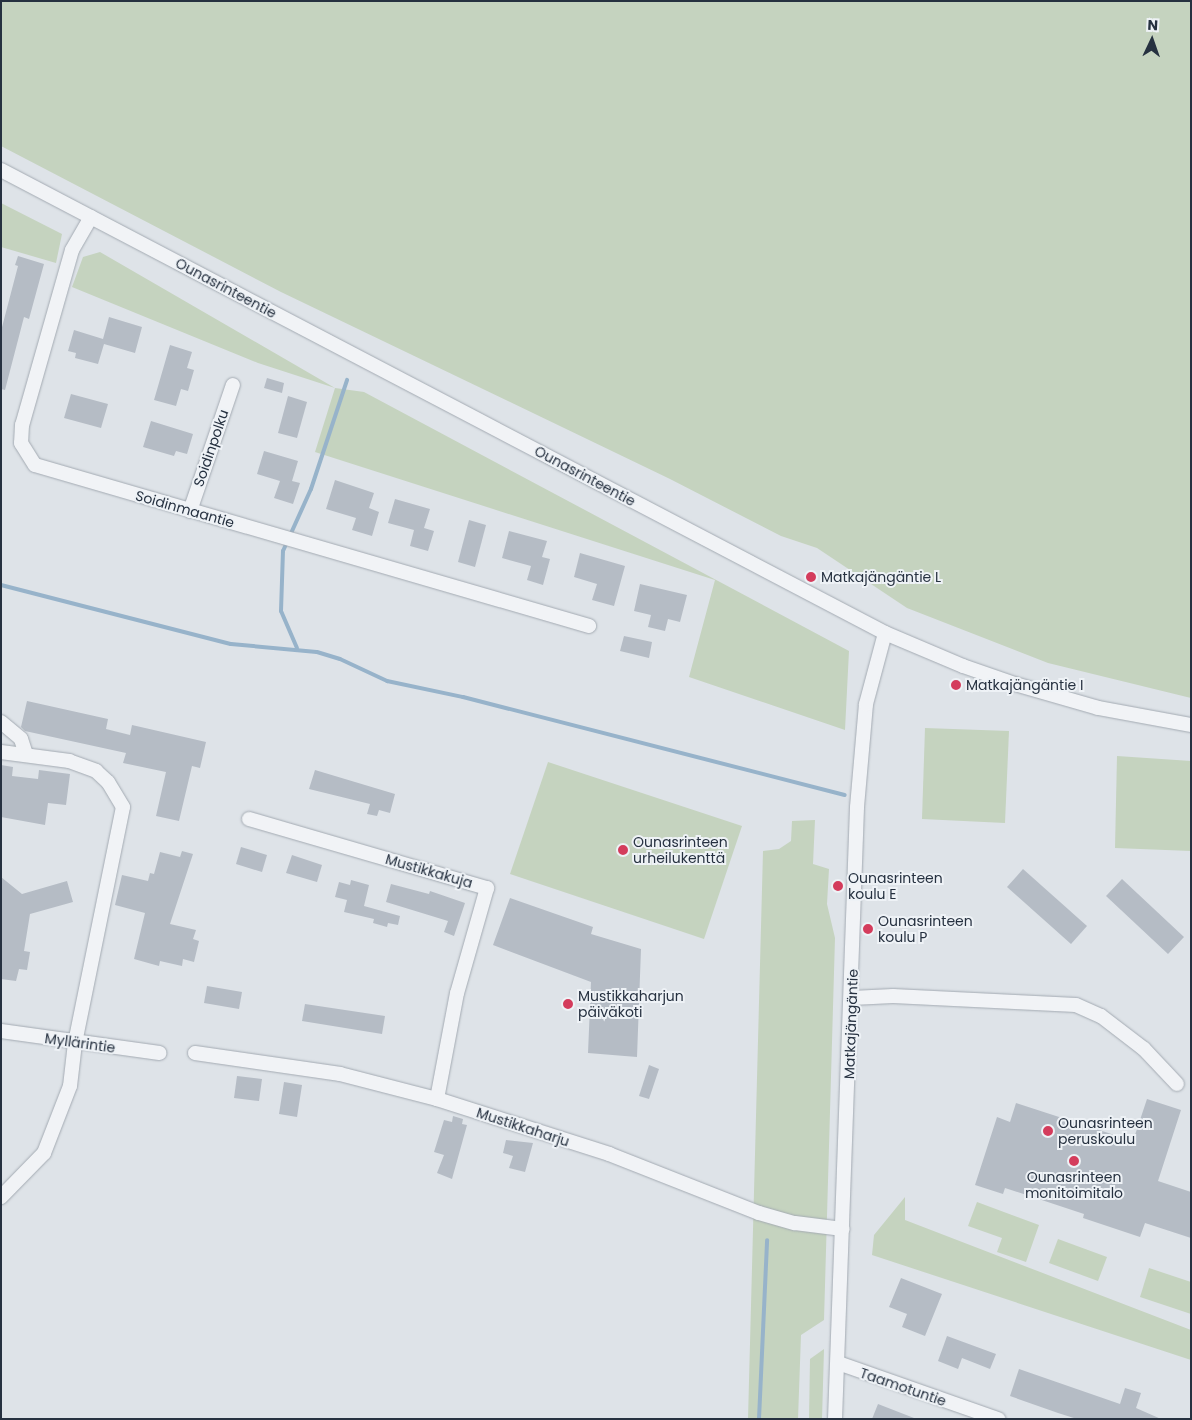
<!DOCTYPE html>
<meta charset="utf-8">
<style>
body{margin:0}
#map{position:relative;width:1192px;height:1420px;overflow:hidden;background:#dee3e8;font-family:Poppins,sans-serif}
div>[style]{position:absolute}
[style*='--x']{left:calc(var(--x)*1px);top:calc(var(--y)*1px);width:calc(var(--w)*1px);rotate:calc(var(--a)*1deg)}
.green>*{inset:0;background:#c5d3bf}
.stream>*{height:4px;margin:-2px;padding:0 2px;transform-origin:2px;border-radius:2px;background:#97b3ca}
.building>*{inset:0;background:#b5bcc5}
.roads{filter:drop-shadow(0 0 1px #a3aab2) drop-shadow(0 0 1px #a3aab2)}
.minor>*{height:14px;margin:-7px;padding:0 7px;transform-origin:7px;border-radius:7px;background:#f1f3f6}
.dots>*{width:14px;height:14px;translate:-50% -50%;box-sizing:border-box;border:2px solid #eef2f6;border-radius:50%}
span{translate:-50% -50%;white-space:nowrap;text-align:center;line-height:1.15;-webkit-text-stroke:4px #eef2f6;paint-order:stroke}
.street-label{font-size:14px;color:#263140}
.poi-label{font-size:14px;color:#263140}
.left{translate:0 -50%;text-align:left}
.frame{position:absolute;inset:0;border:2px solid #263140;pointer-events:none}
.north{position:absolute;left:1127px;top:15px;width:50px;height:50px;-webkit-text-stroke:4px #eef2f6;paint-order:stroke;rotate:3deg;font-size:14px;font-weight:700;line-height:20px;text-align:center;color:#263140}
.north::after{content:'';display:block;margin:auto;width:18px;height:22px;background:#263140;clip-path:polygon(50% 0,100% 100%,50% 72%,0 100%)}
</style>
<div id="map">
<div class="green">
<div style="clip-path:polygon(1px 1px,1191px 1px,1191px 698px,1048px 663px,907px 608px,817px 548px,781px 536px,670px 479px,281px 292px,1px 146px)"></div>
<div style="clip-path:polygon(1px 203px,62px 234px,56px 263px,1px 247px)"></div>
<div style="clip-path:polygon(100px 252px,335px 388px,364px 392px,849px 651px,845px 730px,689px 677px,715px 580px,315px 452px,335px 388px,258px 363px,72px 287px,83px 257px)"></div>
<div style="clip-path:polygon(925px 728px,1009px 731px,1005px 823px,922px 819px)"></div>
<div style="clip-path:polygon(1117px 756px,1191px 761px,1191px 851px,1115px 848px)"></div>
<div style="clip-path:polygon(548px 762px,742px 826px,704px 939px,510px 874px)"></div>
<div style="clip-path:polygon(815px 820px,813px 864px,829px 869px,827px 904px,835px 938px,824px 1320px,801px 1335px,798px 1419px,748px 1419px,763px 851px,779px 849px,791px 841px,792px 821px)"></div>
<div style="clip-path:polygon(905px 1197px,905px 1220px,1191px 1330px,1191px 1360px,872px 1255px,874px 1235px)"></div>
<div style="clip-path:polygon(977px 1202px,1039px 1225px,1026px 1262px,997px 1252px,1002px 1238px,968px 1226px)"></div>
<div style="clip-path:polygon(1058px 1239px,1107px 1257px,1098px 1281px,1049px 1263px)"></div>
<div style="clip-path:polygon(1149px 1268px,1191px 1282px,1191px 1314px,1140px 1297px)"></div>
<div style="clip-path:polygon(824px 1349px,822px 1419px,809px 1419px,810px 1359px)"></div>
</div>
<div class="stream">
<div style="--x:1;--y:585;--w:237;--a:14.4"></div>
<div style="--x:231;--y:644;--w:86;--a:5.3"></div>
<div style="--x:317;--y:652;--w:24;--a:17"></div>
<div style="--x:340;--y:659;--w:52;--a:25.1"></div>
<div style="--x:387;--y:681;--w:78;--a:11.9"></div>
<div style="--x:463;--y:697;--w:394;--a:14.4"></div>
<div style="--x:297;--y:648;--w:40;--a:-113.4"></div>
<div style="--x:281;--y:611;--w:60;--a:-88.1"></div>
<div style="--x:283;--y:551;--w:68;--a:-65.7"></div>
<div style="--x:311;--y:489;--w:115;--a:-71.7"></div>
<div style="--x:759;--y:1419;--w:179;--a:-87.4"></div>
</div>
<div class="building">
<div style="clip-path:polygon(18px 256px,44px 264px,29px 319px,24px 317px,5px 390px,1px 389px,1px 331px,18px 266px,15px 265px)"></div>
<div style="clip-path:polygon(109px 317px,142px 327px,135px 353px,104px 344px,98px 364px,75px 358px,76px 353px,68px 351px,74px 330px,103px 339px)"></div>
<div style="clip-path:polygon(170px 345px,192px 352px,187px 368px,194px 370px,188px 391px,181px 389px,176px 406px,154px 400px)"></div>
<div style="clip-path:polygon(267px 378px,284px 383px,282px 393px,264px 388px)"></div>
<div style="clip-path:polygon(71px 394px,108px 404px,101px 428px,64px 418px)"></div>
<div style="clip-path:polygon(288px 396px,307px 402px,297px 438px,278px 433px)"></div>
<div style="clip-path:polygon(151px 421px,193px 434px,187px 454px,176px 451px,174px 456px,143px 447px)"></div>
<div style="clip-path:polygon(264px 451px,298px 461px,292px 481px,300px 483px,293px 504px,274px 498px,280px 481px,257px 474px)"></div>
<div style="clip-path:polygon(335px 480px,374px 493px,369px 508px,379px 512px,372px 536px,352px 530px,356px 518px,326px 509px)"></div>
<div style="clip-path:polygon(395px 499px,430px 509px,424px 528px,434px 531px,428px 551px,410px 546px,414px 530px,388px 523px)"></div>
<div style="clip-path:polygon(469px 520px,486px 525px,475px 567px,458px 562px)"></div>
<div style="clip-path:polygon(509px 531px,547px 541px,542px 557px,550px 559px,543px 585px,527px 580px,531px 566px,502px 558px)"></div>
<div style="clip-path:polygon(580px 553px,625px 566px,614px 606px,592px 600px,597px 584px,574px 577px)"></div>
<div style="clip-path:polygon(640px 584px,687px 595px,680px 622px,668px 619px,665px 631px,648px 627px,651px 615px,634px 611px)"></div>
<div style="clip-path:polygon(624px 636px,652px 642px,649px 658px,620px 651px)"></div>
<div style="clip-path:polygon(27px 701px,108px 719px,106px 729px,130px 735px,132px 725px,206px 742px,200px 768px,192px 766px,179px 821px,156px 816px,166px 772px,123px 763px,126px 753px,25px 731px,21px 727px)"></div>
<div style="clip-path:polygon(1px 765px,13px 767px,12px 776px,38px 779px,39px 770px,70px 774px,66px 805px,48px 803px,45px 825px,1px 817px)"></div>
<div style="clip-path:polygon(315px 770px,395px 794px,390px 813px,379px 810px,377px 816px,367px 814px,370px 804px,309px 789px)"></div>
<div style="clip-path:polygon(241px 847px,267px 855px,262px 872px,236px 864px)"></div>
<div style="clip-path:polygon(182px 851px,193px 854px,170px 924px,196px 930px,193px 939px,199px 941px,194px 962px,183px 959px,182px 966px,160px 961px,159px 966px,134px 959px,145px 913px,115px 905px,122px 875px,148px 881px,150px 873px,154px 874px,160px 852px,180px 857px)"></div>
<div style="clip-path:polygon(292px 855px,322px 865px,317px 882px,286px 873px)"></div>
<div style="clip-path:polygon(1023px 869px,1087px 926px,1071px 944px,1007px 887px)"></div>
<div style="clip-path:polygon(1px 877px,22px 894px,67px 881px,73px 902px,30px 914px,24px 951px,30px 952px,27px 970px,19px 969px,16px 981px,1px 979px)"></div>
<div style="clip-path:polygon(1122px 879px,1184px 937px,1168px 954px,1106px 896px)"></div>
<div style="clip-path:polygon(351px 880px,369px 885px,364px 906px,400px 916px,398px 925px,388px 923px,387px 927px,373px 923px,374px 919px,344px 912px,347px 900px,335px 897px,339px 882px,350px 885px)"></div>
<div style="clip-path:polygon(391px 884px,429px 894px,430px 891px,465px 903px,454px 936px,444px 932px,448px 921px,386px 902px)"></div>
<div style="clip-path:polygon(510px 898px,593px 927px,591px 934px,641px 949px,637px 1057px,588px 1053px,591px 982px,493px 945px)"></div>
<div style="clip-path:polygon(207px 986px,242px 992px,239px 1009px,204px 1003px)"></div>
<div style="clip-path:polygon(305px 1004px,385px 1016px,382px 1034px,302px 1021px)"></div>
<div style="clip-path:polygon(649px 1065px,659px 1069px,649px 1099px,639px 1096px)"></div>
<div style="clip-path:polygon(237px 1076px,262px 1079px,259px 1101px,234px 1098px)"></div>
<div style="clip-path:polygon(284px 1082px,302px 1085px,297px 1117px,279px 1114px)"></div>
<div style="clip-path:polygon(1147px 1099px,1181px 1110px,1158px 1181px,1191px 1192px,1191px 1238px,1145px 1223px,1140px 1237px,1083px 1218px,1084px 1214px,1005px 1188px,1003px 1194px,975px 1185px,997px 1117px,1010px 1122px,1016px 1103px,1133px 1141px)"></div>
<div style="clip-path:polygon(453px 1116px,463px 1119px,462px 1124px,467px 1125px,452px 1179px,437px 1173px,444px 1155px,434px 1152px,444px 1120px,452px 1122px)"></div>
<div style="clip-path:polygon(506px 1140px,533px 1143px,525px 1172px,509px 1168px,513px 1156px,503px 1153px)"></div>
<div style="clip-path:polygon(901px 1278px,942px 1294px,925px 1336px,902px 1327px,907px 1314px,889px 1307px)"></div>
<div style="clip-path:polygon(947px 1336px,996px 1354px,990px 1369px,962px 1358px,958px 1369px,938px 1361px)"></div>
<div style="clip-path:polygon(1019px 1369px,1120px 1404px,1125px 1388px,1141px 1393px,1136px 1408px,1161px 1419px,1077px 1419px,1058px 1413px,1010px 1396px)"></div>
<div style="clip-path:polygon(878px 1404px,914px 1418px,914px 1419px,872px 1419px)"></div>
</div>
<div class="roads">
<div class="minor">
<div style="--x:1;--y:170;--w:998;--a:27.64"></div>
<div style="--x:885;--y:633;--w:85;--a:22.9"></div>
<div style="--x:963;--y:666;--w:55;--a:19.1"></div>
<div style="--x:1015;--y:684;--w:86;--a:16.1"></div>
<div style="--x:1098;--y:708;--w:95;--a:10.4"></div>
<div style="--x:91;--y:217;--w:38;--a:120"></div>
<div style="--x:72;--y:250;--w:182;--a:105.9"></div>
<div style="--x:22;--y:425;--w:18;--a:93"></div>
<div style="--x:21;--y:443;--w:26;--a:58"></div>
<div style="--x:35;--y:465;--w:577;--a:16.2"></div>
<div style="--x:190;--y:511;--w:133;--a:-71.2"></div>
<div style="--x:1;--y:722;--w:26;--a:40"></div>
<div style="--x:21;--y:739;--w:16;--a:72"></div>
<div style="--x:1;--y:752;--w:69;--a:7.5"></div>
<div style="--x:69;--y:761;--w:29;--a:20"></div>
<div style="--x:96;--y:771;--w:16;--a:43"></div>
<div style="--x:108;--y:782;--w:29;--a:59"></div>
<div style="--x:123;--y:807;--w:241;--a:101.5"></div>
<div style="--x:75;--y:1043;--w:43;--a:96.6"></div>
<div style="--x:70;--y:1086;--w:72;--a:111.2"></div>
<div style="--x:44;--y:1153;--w:62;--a:134.3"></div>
<div style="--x:249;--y:819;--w:248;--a:16.2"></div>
<div style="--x:487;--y:888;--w:109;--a:105.9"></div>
<div style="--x:457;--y:993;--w:108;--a:100.7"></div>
<div style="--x:852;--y:998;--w:41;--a:-2.8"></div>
<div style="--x:893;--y:996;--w:183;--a:2.8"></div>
<div style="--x:1076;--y:1005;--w:27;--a:24"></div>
<div style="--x:1101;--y:1016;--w:54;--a:37.5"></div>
<div style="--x:1144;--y:1049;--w:48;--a:46.7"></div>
<div style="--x:1;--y:1031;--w:160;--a:7.9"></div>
<div style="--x:195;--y:1053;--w:147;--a:8.2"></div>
<div style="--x:340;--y:1074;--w:100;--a:14.5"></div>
<div style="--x:437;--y:1099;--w:181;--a:17.7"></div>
<div style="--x:609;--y:1154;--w:161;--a:21.5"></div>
<div style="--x:759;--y:1213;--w:37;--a:16"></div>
<div style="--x:795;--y:1223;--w:48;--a:7.1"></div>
<div style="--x:838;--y:1363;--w:170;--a:19.3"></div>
<div style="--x:835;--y:1419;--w:612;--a:-87.94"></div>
<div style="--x:857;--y:807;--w:103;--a:-85"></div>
<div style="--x:866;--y:704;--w:73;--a:-75"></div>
</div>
</div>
<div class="dots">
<div style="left:811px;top:577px;background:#d43c5c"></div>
<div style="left:956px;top:685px;background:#d43c5c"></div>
<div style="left:623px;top:850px;background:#d43c5c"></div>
<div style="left:838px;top:886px;background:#d43c5c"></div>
<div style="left:868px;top:929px;background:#d43c5c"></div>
<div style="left:568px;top:1004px;background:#d43c5c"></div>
<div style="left:1048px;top:1131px;background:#d43c5c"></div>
<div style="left:1074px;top:1161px;background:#d43c5c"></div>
</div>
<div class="street-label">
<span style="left:226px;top:288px;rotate:28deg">Ounasrinteentie</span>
<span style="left:211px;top:448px;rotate:-71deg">Soidinpolku</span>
<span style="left:585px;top:476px;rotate:28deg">Ounasrinteentie</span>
<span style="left:185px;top:509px;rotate:16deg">Soidinmaantie</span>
<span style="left:429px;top:871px;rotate:16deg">Mustikkakuja</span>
<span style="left:851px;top:1024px;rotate:-88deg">Matkajängäntie</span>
<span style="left:80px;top:1043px;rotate:8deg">Myllärintie</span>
<span style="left:523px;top:1127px;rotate:18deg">Mustikkaharju</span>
<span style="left:903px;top:1387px;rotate:19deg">Taamotuntie</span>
</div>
<div class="poi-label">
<span class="left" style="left:821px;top:577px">Matkajängäntie L</span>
<span class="left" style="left:966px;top:685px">Matkajängäntie I</span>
<span class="left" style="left:633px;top:850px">Ounasrinteen<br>urheilukenttä</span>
<span class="left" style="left:848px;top:886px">Ounasrinteen<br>koulu E</span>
<span class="left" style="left:878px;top:929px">Ounasrinteen<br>koulu P</span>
<span class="left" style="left:578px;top:1004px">Mustikkaharjun<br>päiväkoti</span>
<span class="left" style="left:1058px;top:1131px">Ounasrinteen<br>peruskoulu</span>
<span style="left:1074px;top:1185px">Ounasrinteen<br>monitoimitalo</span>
</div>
<div class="frame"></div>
<div class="north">N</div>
</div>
